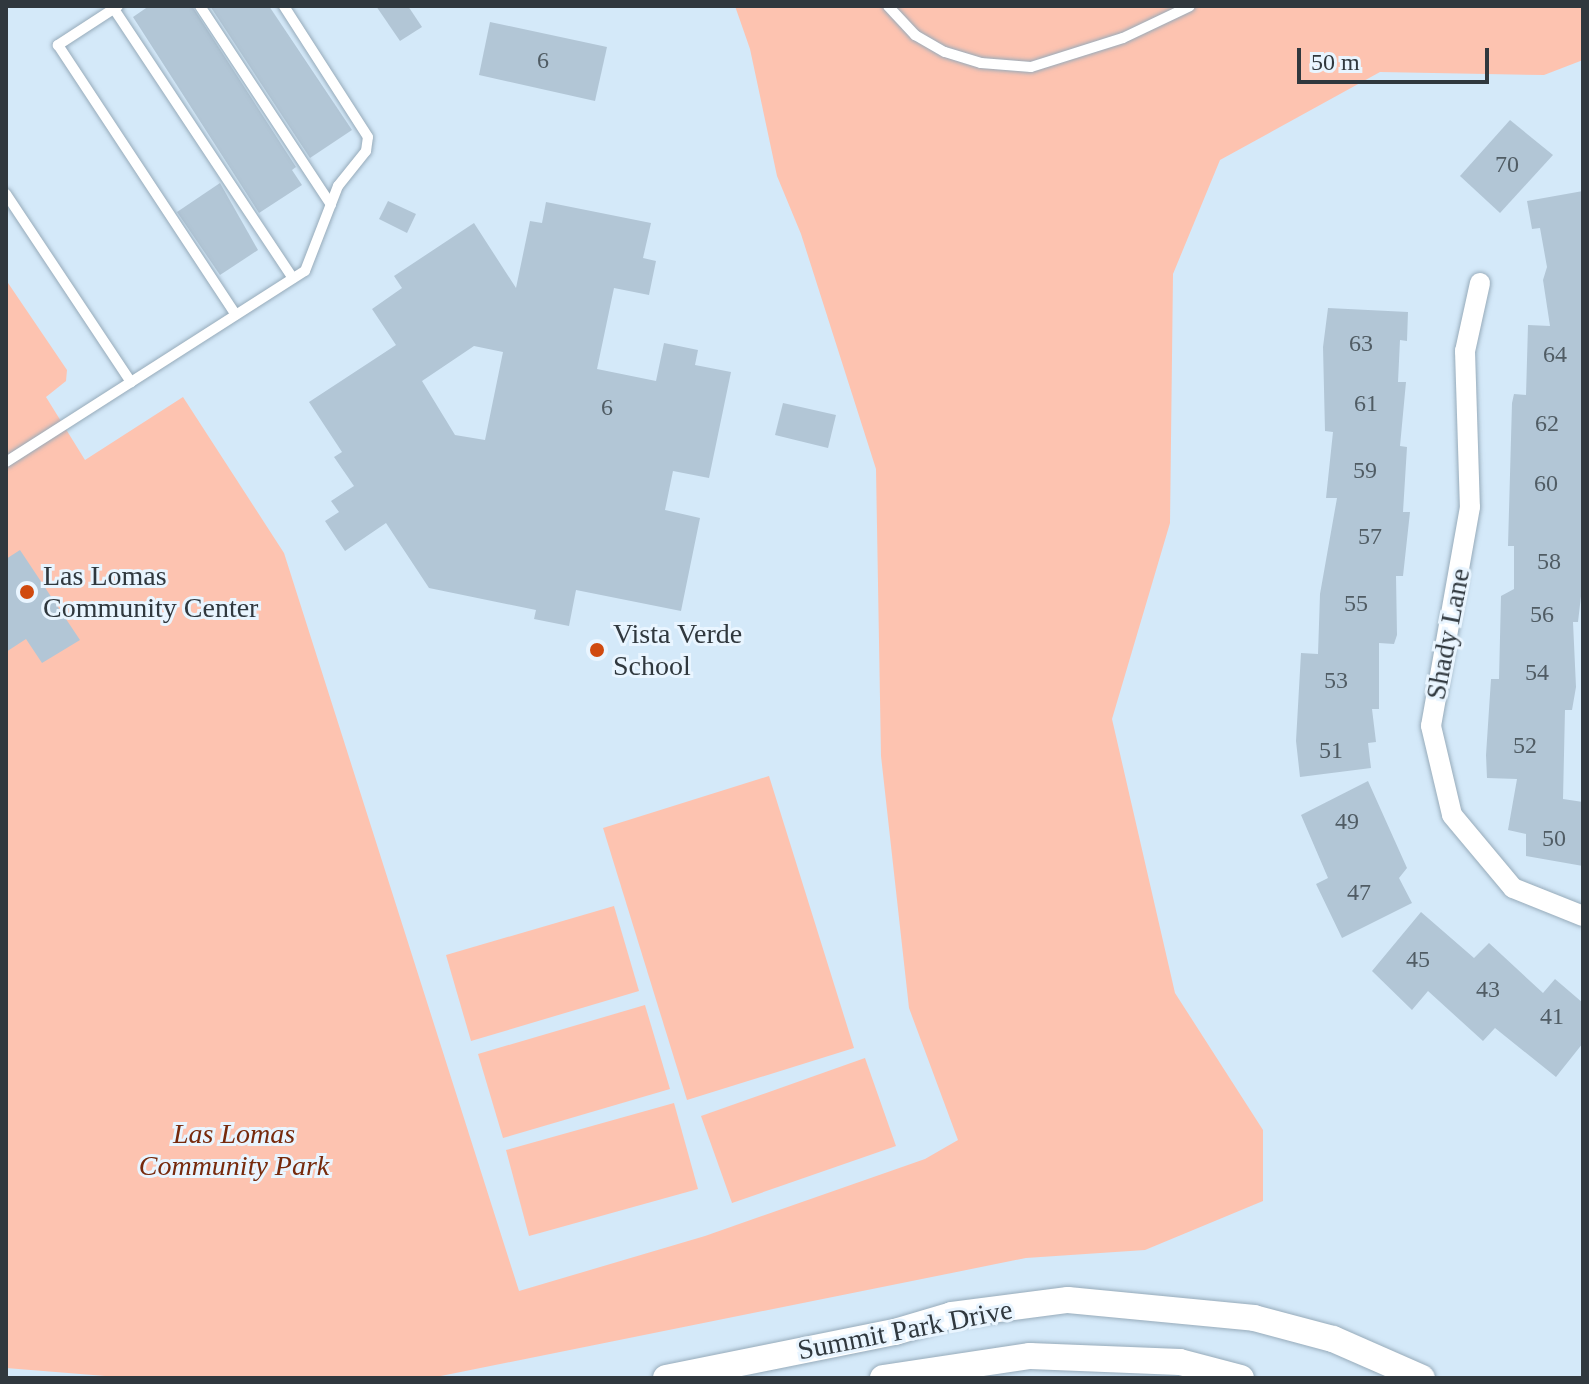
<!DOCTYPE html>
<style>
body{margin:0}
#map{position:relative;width:1589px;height:1384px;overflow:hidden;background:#d4e9f9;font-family:"Times New Roman",serif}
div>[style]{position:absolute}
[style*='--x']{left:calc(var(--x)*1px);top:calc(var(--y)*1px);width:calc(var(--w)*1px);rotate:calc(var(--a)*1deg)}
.green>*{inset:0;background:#fdc3b0}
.building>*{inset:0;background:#b2c6d6}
.roads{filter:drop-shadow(0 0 2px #97abba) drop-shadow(0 0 2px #97abba)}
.service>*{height:10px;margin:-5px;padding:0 5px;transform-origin:5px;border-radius:5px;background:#fff}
.minor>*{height:20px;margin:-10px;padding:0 10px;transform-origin:10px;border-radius:10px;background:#fff}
.tertiary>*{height:26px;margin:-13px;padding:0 13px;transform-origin:13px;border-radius:13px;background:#fff}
.dots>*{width:22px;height:22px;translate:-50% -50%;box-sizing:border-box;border:4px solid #e9f5ff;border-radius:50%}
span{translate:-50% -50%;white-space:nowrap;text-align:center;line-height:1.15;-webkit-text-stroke:6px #e9f5ff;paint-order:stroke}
.number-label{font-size:24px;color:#505c64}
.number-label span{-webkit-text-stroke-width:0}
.poi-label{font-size:28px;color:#30383e}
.left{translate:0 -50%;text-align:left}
.street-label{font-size:28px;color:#30383e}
.park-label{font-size:28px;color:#772a0c;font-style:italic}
.frame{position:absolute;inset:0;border:8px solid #30383e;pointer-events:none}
.scale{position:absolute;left:1297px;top:48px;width:192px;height:36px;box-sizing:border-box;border:4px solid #30383e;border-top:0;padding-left:10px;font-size:24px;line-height:28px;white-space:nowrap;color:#30383e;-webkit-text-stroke:6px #e9f5ff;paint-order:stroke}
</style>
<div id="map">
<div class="green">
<div style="clip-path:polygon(735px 6px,1583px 6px,1583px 60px,1544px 75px,1380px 72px,1220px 160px,1173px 274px,1170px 523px,1112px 719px,1175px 993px,1263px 1130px,1263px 1201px,1145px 1250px,1026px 1258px,431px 1378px,130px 1378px,6px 1368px,6px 280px,67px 370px,66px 381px,46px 397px,85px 460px,183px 397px,284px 553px,519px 1291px,705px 1236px,925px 1159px,958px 1140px,909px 1008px,881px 756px,876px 469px,801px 234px,777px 176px,750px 49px)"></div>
<div style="clip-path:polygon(769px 776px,854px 1048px,687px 1100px,603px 828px)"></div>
<div style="clip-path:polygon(614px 906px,639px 991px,471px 1041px,446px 955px)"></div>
<div style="clip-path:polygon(645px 1005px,670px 1089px,503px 1138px,478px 1054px)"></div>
<div style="clip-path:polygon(865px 1058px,896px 1146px,732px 1203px,701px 1116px)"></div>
<div style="clip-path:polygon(674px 1103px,698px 1189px,529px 1236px,506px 1150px)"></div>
</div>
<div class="building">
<div style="clip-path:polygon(149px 6px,192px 6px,296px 167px,292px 170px,302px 185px,259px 213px,133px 17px)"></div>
<div style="clip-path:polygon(210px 6px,269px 6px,352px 130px,310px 158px)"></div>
<div style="clip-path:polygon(376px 6px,408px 6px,422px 27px,400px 41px)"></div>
<div style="clip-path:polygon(490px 22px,607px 47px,595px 101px,479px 75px)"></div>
<div style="clip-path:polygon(1510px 120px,1553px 155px,1500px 213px,1460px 176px)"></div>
<div style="clip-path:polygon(220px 183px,258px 250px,220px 275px,177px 212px)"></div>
<div style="clip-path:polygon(1583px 191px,1583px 579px,1578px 622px,1573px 622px,1576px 687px,1572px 710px,1565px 710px,1563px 799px,1583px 802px,1583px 866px,1526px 856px,1526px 834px,1508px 830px,1517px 779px,1487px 778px,1486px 755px,1491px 679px,1499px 679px,1501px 596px,1514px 589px,1514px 546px,1508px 546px,1512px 403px,1514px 394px,1526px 395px,1528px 325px,1550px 326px,1543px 280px,1547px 267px,1540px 228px,1532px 229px,1527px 201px)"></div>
<div style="clip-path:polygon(388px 201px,416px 214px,407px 233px,379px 219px)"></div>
<div style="clip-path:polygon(evenodd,546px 202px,651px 223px,643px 258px,656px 261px,649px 295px,614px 288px,597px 369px,656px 381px,664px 343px,698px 350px,695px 365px,731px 372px,709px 478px,673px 471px,665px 510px,700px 518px,681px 611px,576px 590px,569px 626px,534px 619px,536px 610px,429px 588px,386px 523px,345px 551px,325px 521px,339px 512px,331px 501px,354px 486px,334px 457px,342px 452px,309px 402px,396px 345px,372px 309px,402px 288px,394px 276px,474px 223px,516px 288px,530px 221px,542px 223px,546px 202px,474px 346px,503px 352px,485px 440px,455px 435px,422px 381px,474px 346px)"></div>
<div style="clip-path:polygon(1328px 308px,1408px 312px,1407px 341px,1400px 340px,1398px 382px,1406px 382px,1400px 446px,1407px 447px,1403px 512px,1410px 512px,1403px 576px,1396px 576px,1397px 635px,1394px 644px,1379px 643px,1379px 709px,1372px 709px,1376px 742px,1368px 743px,1371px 768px,1300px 777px,1296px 741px,1301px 653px,1318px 654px,1320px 594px,1337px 498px,1326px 498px,1333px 432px,1325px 431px,1323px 347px)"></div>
<div style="clip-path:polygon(783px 403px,836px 415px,828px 448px,775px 435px)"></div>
<div style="clip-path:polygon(20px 550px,80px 640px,42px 663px,26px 639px,6px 652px,6px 559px)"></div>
<div style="clip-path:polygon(1368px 781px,1407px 868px,1399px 878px,1412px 903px,1342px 938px,1316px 884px,1328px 878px,1301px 815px)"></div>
<div style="clip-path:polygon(1421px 912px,1474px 958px,1489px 943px,1543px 993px,1555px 979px,1583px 1003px,1583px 1043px,1556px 1077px,1495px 1028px,1483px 1041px,1428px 991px,1412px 1010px,1372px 971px)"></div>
</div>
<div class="roads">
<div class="service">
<div style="--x:118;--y:6;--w:72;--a:147"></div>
<div style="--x:58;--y:45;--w:323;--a:56.6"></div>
<div style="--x:200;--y:6;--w:238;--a:56.6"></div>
<div style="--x:888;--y:6;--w:40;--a:47"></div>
<div style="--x:915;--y:35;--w:34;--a:30"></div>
<div style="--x:945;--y:52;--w:38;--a:17"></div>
<div style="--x:981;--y:63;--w:50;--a:4.6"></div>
<div style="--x:1031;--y:67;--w:96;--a:-17.5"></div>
<div style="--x:1123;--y:38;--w:74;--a:-25.5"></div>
<div style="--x:114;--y:9;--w:323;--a:56.4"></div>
<div style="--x:6;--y:194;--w:226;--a:56.4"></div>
<div style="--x:6;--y:462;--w:355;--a:-32.6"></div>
<div style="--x:305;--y:271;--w:91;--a:-68.8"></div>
<div style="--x:338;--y:186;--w:45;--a:-51.3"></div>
<div style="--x:366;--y:151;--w:14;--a:-82"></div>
<div style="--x:368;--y:137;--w:156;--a:-122.7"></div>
</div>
<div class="minor">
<div style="--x:1480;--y:283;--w:70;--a:102.4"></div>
<div style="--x:1465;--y:351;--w:156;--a:88.2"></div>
<div style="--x:1470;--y:507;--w:222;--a:100.1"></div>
<div style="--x:1431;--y:726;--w:91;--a:76.7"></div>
<div style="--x:1452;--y:815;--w:95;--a:50.1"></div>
<div style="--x:1513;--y:888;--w:75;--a:21.8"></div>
</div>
<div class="tertiary">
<div style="--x:666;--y:1378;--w:234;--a:-11.4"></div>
<div style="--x:895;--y:1332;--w:59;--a:-16.6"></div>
<div style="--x:952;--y:1315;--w:117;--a:-7.4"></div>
<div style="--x:1068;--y:1300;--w:187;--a:5.5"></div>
<div style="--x:1254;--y:1318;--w:82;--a:14.9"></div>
<div style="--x:1333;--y:1339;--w:97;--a:23.7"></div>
<div style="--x:883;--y:1378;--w:149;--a:-8.5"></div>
<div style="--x:1030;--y:1356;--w:150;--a:2.3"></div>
<div style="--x:1180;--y:1362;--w:63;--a:14.7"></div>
</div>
</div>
<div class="dots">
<div style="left:27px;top:592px;background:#d04a0f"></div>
<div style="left:597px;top:650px;background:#d04a0f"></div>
</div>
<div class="number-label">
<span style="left:543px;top:61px">6</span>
<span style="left:1507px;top:165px">70</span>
<span style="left:1361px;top:344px">63</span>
<span style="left:1555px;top:355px">64</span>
<span style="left:1366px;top:404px">61</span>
<span style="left:607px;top:408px">6</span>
<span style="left:1547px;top:424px">62</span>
<span style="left:1365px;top:471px">59</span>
<span style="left:1546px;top:484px">60</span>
<span style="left:1370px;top:537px">57</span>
<span style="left:1549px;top:562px">58</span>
<span style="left:1356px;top:604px">55</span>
<span style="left:1542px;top:615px">56</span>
<span style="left:1537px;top:673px">54</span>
<span style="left:1336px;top:681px">53</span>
<span style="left:1525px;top:746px">52</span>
<span style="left:1331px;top:751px">51</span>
<span style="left:1347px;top:822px">49</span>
<span style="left:1554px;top:839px">50</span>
<span style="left:1359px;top:893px">47</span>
<span style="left:1418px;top:960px">45</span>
<span style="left:1488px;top:990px">43</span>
<span style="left:1552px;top:1017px">41</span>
</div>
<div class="poi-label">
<span class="left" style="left:43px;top:592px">Las Lomas<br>Community Center</span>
<span class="left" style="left:613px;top:650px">Vista Verde<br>School</span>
</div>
<div class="street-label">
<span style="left:1448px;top:634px;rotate:-79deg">Shady Lane</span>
<span style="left:905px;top:1330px;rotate:-11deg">Summit Park Drive</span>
</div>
<div class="park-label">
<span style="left:234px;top:1150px">Las Lomas<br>Community Park</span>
</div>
<div class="frame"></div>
<div class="scale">50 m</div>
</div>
